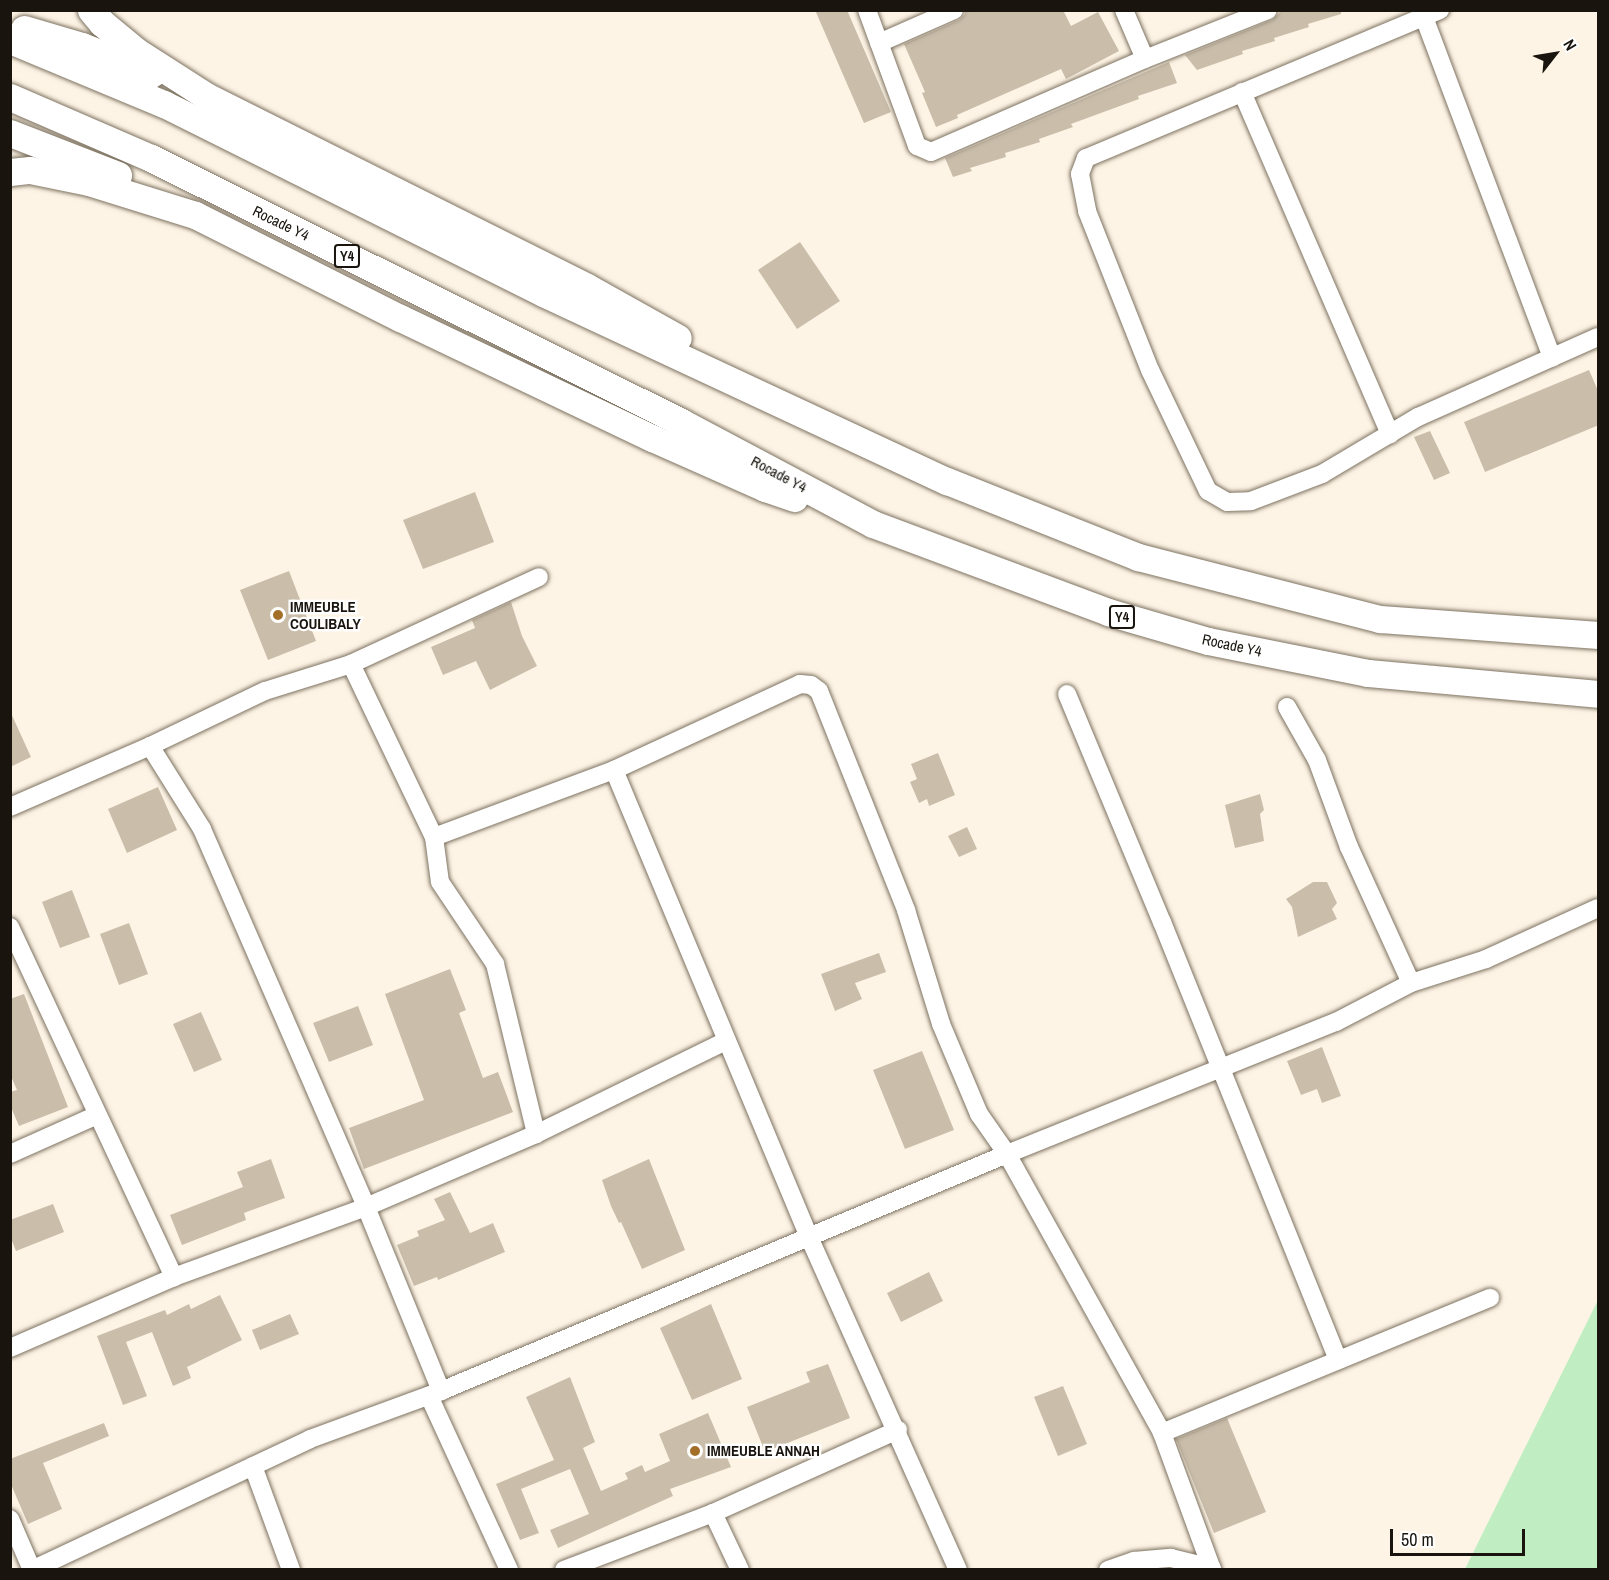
<!DOCTYPE html>
<style>
body{margin:0}
#map{position:relative;width:1609px;height:1580px;overflow:hidden;background:#fef4e5;font-family:"Archivo Narrow",sans-serif}
div>[style]{position:absolute}
[style*='--x']{left:calc(var(--x)*1px);top:calc(var(--y)*1px);width:calc(var(--w)*1px);rotate:calc(var(--a)*1deg)}
.green>*{inset:0;background:#c0eec2}
.building>*{inset:0;background:#cabeab}
.roads{filter:drop-shadow(0 0 2px #7d7261) drop-shadow(0 0 2px #7d7261)}
.minor>*{height:18px;margin:-9px;padding:0 9px;transform-origin:9px;border-radius:9px;background:#fff}
.highway>*{height:27px;margin:-13.5px;padding:0 13.5px;transform-origin:13.5px;border-radius:13.5px;background:#fff}
.dots>*{width:16px;height:16px;translate:-50% -50%;box-sizing:border-box;border:3px solid #fff;border-radius:50%}
span{translate:-50% -50%;white-space:nowrap;text-align:center;line-height:1.15;-webkit-text-stroke:4.5px #fff;paint-order:stroke}
.shield-label span{padding:2px 4px;background:#fff;border:2px solid;border-radius:4px;-webkit-text-stroke-width:0}
.shield-label{font-size:14px;color:#19150e;font-weight:700}
.street-label{font-size:15px;color:#19150e}
.poi-label{font-size:15px;color:#19150e;font-weight:700}
.left{translate:0 -50%;text-align:left}
.frame{position:absolute;inset:0;border:12px solid #19150e;pointer-events:none}
.north{position:absolute;left:1525px;top:24px;width:60px;height:60px;-webkit-text-stroke:4px #fff;paint-order:stroke;rotate:59deg;font-size:16px;font-weight:700;line-height:24px;text-align:center;color:#19150e}
.north::after{content:'';display:block;margin:auto;width:21px;height:27px;background:#19150e;clip-path:polygon(50% 0,100% 100%,50% 72%,0 100%)}
.scale{position:absolute;left:1390px;top:1529px;width:135px;height:27px;box-sizing:border-box;border:3px solid #19150e;border-top:0;padding-left:8px;font-size:18px;line-height:21px;white-space:nowrap;color:#19150e;-webkit-text-stroke:4px #fff;paint-order:stroke}
</style>
<div id="map">
<div class="green">
<div style="clip-path:polygon(1598px 1300px,1598px 1569px,1465px 1569px)"></div>
</div>
<div class="building">
<div style="clip-path:polygon(815px 10px,847px 10px,891px 112px,864px 123px)"></div>
<div style="clip-path:polygon(965px 10px,1063px 10px,1071px 26px,1098px 12px,1119px 51px,1066px 79px,1061px 69px,957px 115px,958px 118px,936px 127px,922px 93px,925px 92px,904px 44px,959px 20px,965px 14px)"></div>
<div style="clip-path:polygon(1282px 10px,1341px 10px,1341px 14px,1308px 24px,1309px 27px,1274px 38px,1275px 41px,1242px 51px,1243px 54px,1197px 70px,1185px 55px,1272px 20px)"></div>
<div style="clip-path:polygon(1169px 62px,1177px 83px,1138px 96px,1139px 99px,1071px 124px,1073px 127px,1039px 139px,1040px 142px,1005px 153px,1006px 157px,970px 168px,972px 171px,953px 177px,945px 158px)"></div>
<div style="clip-path:polygon(800px 242px,840px 301px,797px 329px,758px 270px)"></div>
<div style="clip-path:polygon(1589px 370px,1599px 393px,1599px 425px,1485px 472px,1464px 422px)"></div>
<div style="clip-path:polygon(1430px 431px,1450px 473px,1434px 480px,1414px 437px)"></div>
<div style="clip-path:polygon(475px 492px,494px 542px,423px 569px,403px 520px)"></div>
<div style="clip-path:polygon(289px 571px,316px 641px,268px 660px,240px 590px)"></div>
<div style="clip-path:polygon(511px 602px,522px 636px,537px 666px,490px 690px,476px 661px,443px 675px,431px 647px,475px 628px,472px 620px)"></div>
<div style="clip-path:polygon(10px 711px,31px 757px,10px 767px)"></div>
<div style="clip-path:polygon(938px 753px,955px 795px,929px 806px,927px 799px,919px 803px,910px 782px,917px 779px,911px 764px)"></div>
<div style="clip-path:polygon(158px 787px,177px 830px,127px 853px,108px 809px)"></div>
<div style="clip-path:polygon(1260px 794px,1264px 810px,1260px 814px,1264px 841px,1235px 848px,1225px 805px)"></div>
<div style="clip-path:polygon(967px 827px,977px 849px,959px 857px,948px 836px)"></div>
<div style="clip-path:polygon(1313px 882px,1327px 882px,1337px 903px,1332px 909px,1337px 919px,1298px 937px,1292px 907px,1286px 899px)"></div>
<div style="clip-path:polygon(72px 890px,90px 937px,60px 948px,42px 902px)"></div>
<div style="clip-path:polygon(129px 923px,148px 974px,119px 985px,100px 934px)"></div>
<div style="clip-path:polygon(879px 953px,886px 972px,855px 983px,862px 999px,835px 1011px,821px 974px)"></div>
<div style="clip-path:polygon(450px 969px,466px 1010px,459px 1013px,483px 1078px,498px 1072px,513px 1112px,364px 1169px,349px 1128px,424px 1100px,385px 994px)"></div>
<div style="clip-path:polygon(24px 994px,68px 1107px,19px 1126px,10px 1105px,10px 1092px,17px 1090px,10px 1074px,10px 999px)"></div>
<div style="clip-path:polygon(358px 1006px,373px 1045px,329px 1062px,313px 1023px)"></div>
<div style="clip-path:polygon(201px 1012px,222px 1060px,194px 1072px,173px 1024px)"></div>
<div style="clip-path:polygon(1322px 1047px,1341px 1096px,1322px 1103px,1317px 1089px,1301px 1095px,1287px 1061px)"></div>
<div style="clip-path:polygon(922px 1051px,954px 1130px,905px 1149px,873px 1070px)"></div>
<div style="clip-path:polygon(271px 1159px,285px 1198px,244px 1213px,246px 1220px,182px 1245px,170px 1215px,243px 1187px,237px 1172px)"></div>
<div style="clip-path:polygon(649px 1159px,685px 1250px,642px 1269px,621px 1222px,619px 1223px,611px 1206px,602px 1180px)"></div>
<div style="clip-path:polygon(450px 1192px,470px 1233px,493px 1223px,505px 1252px,438px 1280px,437px 1277px,414px 1286px,397px 1245px,419px 1236px,417px 1231px,445px 1220px,434px 1199px)"></div>
<div style="clip-path:polygon(53px 1204px,64px 1232px,16px 1251px,10px 1236px,10px 1220px)"></div>
<div style="clip-path:polygon(929px 1272px,943px 1301px,901px 1322px,887px 1293px)"></div>
<div style="clip-path:polygon(220px 1295px,242px 1340px,187px 1367px,191px 1378px,173px 1386px,152px 1332px,126px 1342px,147px 1396px,123px 1405px,97px 1336px,165px 1310px,167px 1315px,189px 1304px,191px 1309px)"></div>
<div style="clip-path:polygon(711px 1304px,742px 1379px,692px 1400px,660px 1328px)"></div>
<div style="clip-path:polygon(290px 1314px,299px 1334px,260px 1350px,252px 1330px)"></div>
<div style="clip-path:polygon(828px 1364px,850px 1418px,765px 1452px,747px 1407px,810px 1382px,806px 1372px)"></div>
<div style="clip-path:polygon(570px 1377px,595px 1442px,583px 1448px,601px 1491px,628px 1479px,625px 1473px,642px 1465px,645px 1472px,670px 1461px,659px 1434px,708px 1413px,731px 1467px,670px 1489px,673px 1496px,558px 1548px,550px 1530px,589px 1514px,570px 1469px,521px 1489px,539px 1533px,520px 1540px,496px 1484px,554px 1460px,526px 1397px)"></div>
<div style="clip-path:polygon(1063px 1386px,1087px 1444px,1058px 1456px,1034px 1397px)"></div>
<div style="clip-path:polygon(1227px 1418px,1266px 1512px,1214px 1533px,1176px 1439px)"></div>
<div style="clip-path:polygon(104px 1423px,109px 1436px,43px 1463px,62px 1509px,28px 1524px,10px 1482px,10px 1459px)"></div>
</div>
<div class="roads">
<div class="minor">
<div style="--x:867;--y:10;--w:145;--a:69.8"></div>
<div style="--x:917;--y:146;--w:15;--a:23"></div>
<div style="--x:931;--y:152;--w:233;--a:-23.5"></div>
<div style="--x:1145;--y:59;--w:132;--a:-21.7"></div>
<div style="--x:1124;--y:10;--w:53;--a:66.8"></div>
<div style="--x:1440;--y:10;--w:384;--a:157.3"></div>
<div style="--x:1086;--y:158;--w:17;--a:111"></div>
<div style="--x:1080;--y:174;--w:38;--a:79"></div>
<div style="--x:1087;--y:211;--w:171;--a:68.4"></div>
<div style="--x:1150;--y:370;--w:134;--a:64.4"></div>
<div style="--x:1208;--y:491;--w:22;--a:30"></div>
<div style="--x:1227;--y:502;--w:24;--a:-2"></div>
<div style="--x:1251;--y:501;--w:76;--a:-20.8"></div>
<div style="--x:1322;--y:474;--w:112;--a:-30.7"></div>
<div style="--x:1418;--y:417;--w:197;--a:-24"></div>
<div style="--x:1424;--y:17;--w:364;--a:69.4"></div>
<div style="--x:879;--y:43;--w:82;--a:-23.7"></div>
<div style="--x:1242;--y:92;--w:373;--a:66.6"></div>
<div style="--x:351;--y:664;--w:192;--a:64.4"></div>
<div style="--x:434;--y:837;--w:45;--a:82.4"></div>
<div style="--x:440;--y:882;--w:99;--a:56.1"></div>
<div style="--x:495;--y:964;--w:175;--a:76.4"></div>
<div style="--x:1067;--y:694;--w:247;--a:67.4"></div>
<div style="--x:1162;--y:922;--w:472;--a:68.1"></div>
<div style="--x:1287;--y:707;--w:61;--a:60.5"></div>
<div style="--x:1317;--y:760;--w:93;--a:69.8"></div>
<div style="--x:1349;--y:847;--w:149;--a:65.5"></div>
<div style="--x:150;--y:746;--w:98;--a:57.9"></div>
<div style="--x:202;--y:829;--w:412;--a:66.5"></div>
<div style="--x:366;--y:1207;--w:199;--a:67.8"></div>
<div style="--x:10;--y:807;--w:153;--a:-23.5"></div>
<div style="--x:150;--y:746;--w:127;--a:-25.6"></div>
<div style="--x:265;--y:691;--w:90;--a:-17.4"></div>
<div style="--x:351;--y:664;--w:207;--a:-24.8"></div>
<div style="--x:434;--y:837;--w:192;--a:-20.4"></div>
<div style="--x:10;--y:927;--w:387;--a:64.9"></div>
<div style="--x:10;--y:1154;--w:95;--a:-24.1"></div>
<div style="--x:10;--y:1348;--w:179;--a:-23.4"></div>
<div style="--x:174;--y:1277;--w:204;--a:-20"></div>
<div style="--x:366;--y:1207;--w:185;--a:-23.2"></div>
<div style="--x:536;--y:1134;--w:212;--a:-26.1"></div>
<div style="--x:429;--y:1396;--w:192;--a:65.3"></div>
<div style="--x:1162;--y:1433;--w:355;--a:-22.4"></div>
<div style="--x:253;--y:1466;--w:111;--a:69.9"></div>
<div style="--x:713;--y:1513;--w:63;--a:64.7"></div>
<div style="--x:10;--y:1519;--w:56;--a:66.7"></div>
<div style="--x:32;--y:1570;--w:307;--a:-25.2"></div>
<div style="--x:310;--y:1439;--w:140;--a:-20.1"></div>
<div style="--x:441;--y:1391;--w:614;--a:-22.72"></div>
<div style="--x:1007;--y:1154;--w:354;--a:-21.9"></div>
<div style="--x:1336;--y:1022;--w:85;--a:-27.5"></div>
<div style="--x:1411;--y:983;--w:79;--a:-17.7"></div>
<div style="--x:1486;--y:959;--w:123;--a:-24.5"></div>
<div style="--x:564;--y:1570;--w:160;--a:-20.9"></div>
<div style="--x:713;--y:1513;--w:203;--a:-24.2"></div>
<div style="--x:958;--y:1570;--w:365;--a:-114.1"></div>
<div style="--x:809;--y:1237;--w:506;--a:-112.66"></div>
<div style="--x:614;--y:770;--w:205;--a:-24.8"></div>
<div style="--x:800;--y:684;--w:11;--a:5"></div>
<div style="--x:811;--y:685;--w:10;--a:37"></div>
<div style="--x:819;--y:691;--w:236;--a:68.3"></div>
<div style="--x:906;--y:910;--w:119;--a:72.9"></div>
<div style="--x:941;--y:1024;--w:98;--a:67.1"></div>
<div style="--x:979;--y:1114;--w:49;--a:55"></div>
<div style="--x:1007;--y:1154;--w:319;--a:60.9"></div>
<div style="--x:1162;--y:1433;--w:146;--a:69.9"></div>
<div style="--x:1108;--y:1570;--w:28;--a:-19"></div>
<div style="--x:1134;--y:1561;--w:37;--a:-5"></div>
<div style="--x:1171;--y:1558;--w:42;--a:13.7"></div>
</div>
<div class="highway">
<div style="--x:91;--y:10;--w:17;--a:50"></div>
<div style="--x:102;--y:23;--w:44;--a:39.5"></div>
<div style="--x:136;--y:51;--w:83;--a:32.7"></div>
<div style="--x:206;--y:96;--w:426;--a:26.6"></div>
<div style="--x:587;--y:287;--w:104;--a:29.3"></div>
<div style="--x:24;--y:29;--w:60;--a:16.3"></div>
<div style="--x:82;--y:46;--w:75;--a:21.8"></div>
<div style="--x:10;--y:40;--w:167;--a:22.6"></div>
<div style="--x:164;--y:104;--w:424;--a:26.5"></div>
<div style="--x:543;--y:293;--w:446;--a:25"></div>
<div style="--x:947;--y:481;--w:206;--a:21.7"></div>
<div style="--x:1138;--y:557;--w:250;--a:14.4"></div>
<div style="--x:1380;--y:619;--w:219;--a:4.2"></div>
<div style="--x:10;--y:97;--w:154;--a:23.4"></div>
<div style="--x:151;--y:158;--w:592;--a:26.48"></div>
<div style="--x:681;--y:422;--w:217;--a:28"></div>
<div style="--x:873;--y:524;--w:251;--a:20.5"></div>
<div style="--x:1108;--y:612;--w:104;--a:16.2"></div>
<div style="--x:1208;--y:641;--w:163;--a:11.3"></div>
<div style="--x:1368;--y:673;--w:231;--a:5.2"></div>
<div style="--x:10;--y:133;--w:116;--a:21.3"></div>
<div style="--x:10;--y:172;--w:20;--a:-6"></div>
<div style="--x:30;--y:170;--w:60;--a:11.5"></div>
<div style="--x:89;--y:182;--w:111;--a:17.3"></div>
<div style="--x:195;--y:215;--w:229;--a:26.7"></div>
<div style="--x:400;--y:318;--w:279;--a:25.5"></div>
<div style="--x:652;--y:438;--w:124;--a:23.9"></div>
<div style="--x:765;--y:488;--w:31;--a:19"></div>
</div>
</div>
<div class="dots">
<div style="left:278px;top:615px;background:#a36f28"></div>
<div style="left:695px;top:1451px;background:#a36f28"></div>
</div>
<div class="shield-label">
<span style="left:347px;top:256px">Y4</span>
<span style="left:1122px;top:617px">Y4</span>
</div>
<div class="street-label">
<span style="left:281px;top:223px;rotate:26deg">Rocade Y4</span>
<span style="left:779px;top:474px;rotate:28deg">Rocade Y4</span>
<span style="left:1232px;top:645px;rotate:12deg">Rocade Y4</span>
</div>
<div class="poi-label">
<span class="left" style="left:290px;top:615px">IMMEUBLE<br>COULIBALY</span>
<span class="left" style="left:707px;top:1451px">IMMEUBLE ANNAH</span>
</div>
<div class="frame"></div>
<div class="north">N</div>
<div class="scale">50 m</div>
</div>
